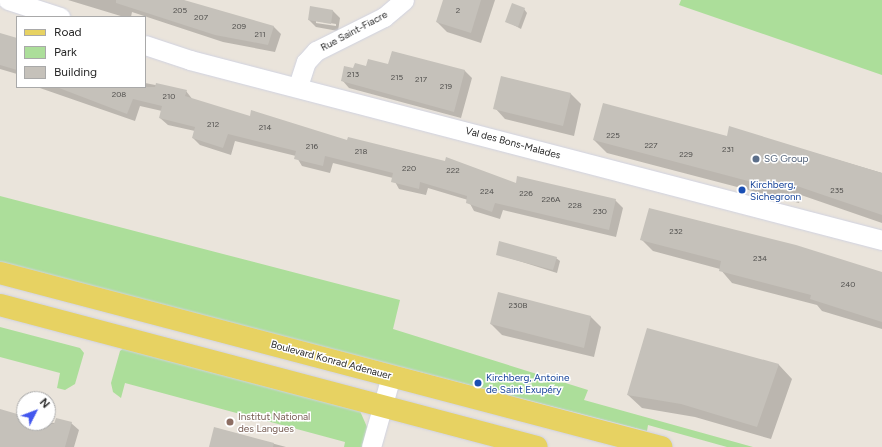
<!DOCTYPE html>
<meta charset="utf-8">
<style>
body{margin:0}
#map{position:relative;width:882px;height:447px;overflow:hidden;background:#eae4db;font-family:Figtree,sans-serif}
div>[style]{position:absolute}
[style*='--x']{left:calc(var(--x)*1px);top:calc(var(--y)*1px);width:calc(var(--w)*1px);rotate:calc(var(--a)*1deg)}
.green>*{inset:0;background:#acde9a}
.shadow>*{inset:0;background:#0003}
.building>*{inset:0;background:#c5c1ba}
.roads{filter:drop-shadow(0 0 1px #d0d2e0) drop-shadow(0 0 1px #d0d2e0)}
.minor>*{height:19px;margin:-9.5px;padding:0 9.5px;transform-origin:9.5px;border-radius:9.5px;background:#fff}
.major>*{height:22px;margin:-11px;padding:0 11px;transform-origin:11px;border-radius:11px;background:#e7d262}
.dots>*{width:11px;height:11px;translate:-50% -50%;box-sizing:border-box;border:2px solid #fff;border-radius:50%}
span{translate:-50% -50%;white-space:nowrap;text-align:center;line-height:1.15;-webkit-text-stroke:3px #fff;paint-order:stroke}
.number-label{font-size:8px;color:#4f4e4c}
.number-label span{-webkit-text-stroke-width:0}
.street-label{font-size:10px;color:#282828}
.service-label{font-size:10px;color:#4e5e75}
.left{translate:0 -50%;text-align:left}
.transit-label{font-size:10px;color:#164399}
.education-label{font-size:10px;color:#785e54}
.legend{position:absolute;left:16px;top:16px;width:130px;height:72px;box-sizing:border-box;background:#fff;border:1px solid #a9a9a9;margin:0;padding:5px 7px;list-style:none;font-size:12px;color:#282828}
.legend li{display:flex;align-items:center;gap:8px;height:20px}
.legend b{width:20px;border:1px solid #a9a9a9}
.north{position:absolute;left:16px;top:391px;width:40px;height:40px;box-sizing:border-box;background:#fff;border:1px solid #a9a9a9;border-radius:50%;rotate:48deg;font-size:11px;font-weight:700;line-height:16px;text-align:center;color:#282828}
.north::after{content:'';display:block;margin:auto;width:14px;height:18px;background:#4357ee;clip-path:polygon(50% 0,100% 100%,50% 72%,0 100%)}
</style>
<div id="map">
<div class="green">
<div style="clip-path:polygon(681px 0,882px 0,882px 75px,679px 5px)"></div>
<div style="clip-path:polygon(0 196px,400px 300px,393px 329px,588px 390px,584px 400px,753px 447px,727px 447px,648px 425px,647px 431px,0 263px)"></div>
<div style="clip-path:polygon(0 327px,80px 348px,84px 353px,75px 384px,65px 390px,57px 388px,60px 373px,0 357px)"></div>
<div style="clip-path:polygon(125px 347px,360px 411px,367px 427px,363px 447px,344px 447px,345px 442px,125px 383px,121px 398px,113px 392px,111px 383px,120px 351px)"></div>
</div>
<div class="shadow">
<div style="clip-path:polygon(68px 0,181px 0,274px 27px,281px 34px,275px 52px,223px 42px,132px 12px,131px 17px,124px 17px)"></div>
<div style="clip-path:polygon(444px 0,495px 0,481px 43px,447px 32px,437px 22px)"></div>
<div style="clip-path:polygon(evenodd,311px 7px,333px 11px,340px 18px,338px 31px,316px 27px,309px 20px,311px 7px,316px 21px,336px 24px,336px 26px,316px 23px,316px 21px)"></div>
<div style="clip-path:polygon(524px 9px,527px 13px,521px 29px,506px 21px)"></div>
<div style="clip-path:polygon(0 35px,17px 41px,17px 74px,0 69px)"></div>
<div style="clip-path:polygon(393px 52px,465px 71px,472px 78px,461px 118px,349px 88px,342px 80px,354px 70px,389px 65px)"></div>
<div style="clip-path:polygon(502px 77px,571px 94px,581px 104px,574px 136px,505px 119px,495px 108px)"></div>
<div style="clip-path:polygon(145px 83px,186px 91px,193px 100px,251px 117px,516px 185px,615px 200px,623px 208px,616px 237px,503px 210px,500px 219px,474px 211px,468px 200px,428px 188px,426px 195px,399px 189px,393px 178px,333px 163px,330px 173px,302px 166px,296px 156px,235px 141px,231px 155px,200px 145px,193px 138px,195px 131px,168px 125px,160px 118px,162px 111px,140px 106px,135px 121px,37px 87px,145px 87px)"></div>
<div style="clip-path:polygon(730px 128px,882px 173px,882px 223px,801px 195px,799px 203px,607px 153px,594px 140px,728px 137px)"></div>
<div style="clip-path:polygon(641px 239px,882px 273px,882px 329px,822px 311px,817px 305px,732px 283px,720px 269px,653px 251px)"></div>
<div style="clip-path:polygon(497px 254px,556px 258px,560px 261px,557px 273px)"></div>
<div style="clip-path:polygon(591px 317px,601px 327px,594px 357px,502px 335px,491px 324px)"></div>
<div style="clip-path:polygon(648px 330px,779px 365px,792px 379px,771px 439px,695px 417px,642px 408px,628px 395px)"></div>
<div style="clip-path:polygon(0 411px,24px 417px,24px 423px,71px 423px,79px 430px,74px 447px,0 447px)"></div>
<div style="clip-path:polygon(215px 428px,286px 447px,210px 447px)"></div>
</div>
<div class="building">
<div style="clip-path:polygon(116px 0,184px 0,274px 26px,268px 45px,215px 35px,116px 3px)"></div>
<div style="clip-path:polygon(443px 0,481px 0,471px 33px,436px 22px)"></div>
<div style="clip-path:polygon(512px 3px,525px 8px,518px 27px,505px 22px)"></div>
<div style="clip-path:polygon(310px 6px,333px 10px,331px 24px,308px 20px)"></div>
<div style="clip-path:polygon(0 33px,17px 38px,17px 70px,0 65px)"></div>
<div style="clip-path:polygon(392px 51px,465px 70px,454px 112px,341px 81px,344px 66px,353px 68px,355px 63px,366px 66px,368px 59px,388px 64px)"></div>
<div style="clip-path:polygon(501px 76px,571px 93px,563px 126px,493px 109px)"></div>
<div style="clip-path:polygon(156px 83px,187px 90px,185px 96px,250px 116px,251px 110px,347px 140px,348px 137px,445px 161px,446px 157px,516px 183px,517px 176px,616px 199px,609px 230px,495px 203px,492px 212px,466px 203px,467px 196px,420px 182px,419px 189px,391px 182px,393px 173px,325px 156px,323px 166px,294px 159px,296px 151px,228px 134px,223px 148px,192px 138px,195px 127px,159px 118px,162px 106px,133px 99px,127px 114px,59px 88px,155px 87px)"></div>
<div style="clip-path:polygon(603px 103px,727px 136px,729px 126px,882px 173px,882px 215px,788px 183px,786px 191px,593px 140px)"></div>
<div style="clip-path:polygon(649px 208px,796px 245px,882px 272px,882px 322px,810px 299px,811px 295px,719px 271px,721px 261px,640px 240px)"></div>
<div style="clip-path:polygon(499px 241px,557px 257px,553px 270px,496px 255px)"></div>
<div style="clip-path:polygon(498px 292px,591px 316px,584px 348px,490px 324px)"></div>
<div style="clip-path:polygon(647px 328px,779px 364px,757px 427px,681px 404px,627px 395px)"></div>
<div style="clip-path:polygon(0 409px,24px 416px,24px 423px,54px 424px,56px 418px,72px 422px,65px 447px,0 447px)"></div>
<div style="clip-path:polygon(214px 427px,274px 443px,273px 447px,209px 447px)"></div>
</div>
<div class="roads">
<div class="minor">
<div style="--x:8;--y:0;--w:55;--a:18.1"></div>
<div style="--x:145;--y:45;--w:47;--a:18.4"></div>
<div style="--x:190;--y:60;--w:715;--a:14.58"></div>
<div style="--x:298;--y:86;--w:25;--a:-72"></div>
<div style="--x:306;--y:62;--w:15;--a:-48"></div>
<div style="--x:316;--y:51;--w:76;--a:-26.6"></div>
<div style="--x:384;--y:17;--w:26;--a:-40"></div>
<div style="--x:371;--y:447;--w:74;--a:-74.3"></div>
</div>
<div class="major">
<div style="--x:0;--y:273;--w:684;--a:14.75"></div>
<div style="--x:0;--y:305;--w:555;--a:14.81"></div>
</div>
</div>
<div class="dots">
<div style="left:756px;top:159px;background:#5c6f8a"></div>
<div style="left:742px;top:190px;background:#1a4fb4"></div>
<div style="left:478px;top:383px;background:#1a4fb4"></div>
<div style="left:230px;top:422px;background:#8d6e63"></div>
</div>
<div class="number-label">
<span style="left:180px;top:11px">205</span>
<span style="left:458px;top:11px">2</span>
<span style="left:201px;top:18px">207</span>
<span style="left:239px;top:27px">209</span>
<span style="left:260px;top:35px">211</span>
<span style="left:353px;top:75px">213</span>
<span style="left:397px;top:78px">215</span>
<span style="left:421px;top:80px">217</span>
<span style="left:446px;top:87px">219</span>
<span style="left:119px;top:95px">208</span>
<span style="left:169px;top:97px">210</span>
<span style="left:213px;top:125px">212</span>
<span style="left:265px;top:128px">214</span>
<span style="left:613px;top:136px">225</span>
<span style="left:651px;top:146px">227</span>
<span style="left:312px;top:147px">216</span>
<span style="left:728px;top:150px">231</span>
<span style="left:361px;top:152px">218</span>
<span style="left:686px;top:155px">229</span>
<span style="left:409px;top:169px">220</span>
<span style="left:453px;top:171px">222</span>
<span style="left:837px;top:191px">235</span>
<span style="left:487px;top:192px">224</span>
<span style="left:526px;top:194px">226</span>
<span style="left:551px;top:200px">226A</span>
<span style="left:575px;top:206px">228</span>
<span style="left:600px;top:212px">230</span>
<span style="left:676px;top:232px">232</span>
<span style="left:760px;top:259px">234</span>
<span style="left:848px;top:285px">240</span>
<span style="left:518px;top:306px">230B</span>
</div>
<div class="street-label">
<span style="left:354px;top:31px;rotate:-28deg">Rue Saint-Fiacre</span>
<span style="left:513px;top:143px;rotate:15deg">Val des Bons-Malades</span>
<span style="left:331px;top:360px;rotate:15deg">Boulevard Konrad Adenauer</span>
</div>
<div class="service-label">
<span class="left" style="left:764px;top:159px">SG Group</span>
</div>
<div class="transit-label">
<span class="left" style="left:750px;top:190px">Kirchberg,<br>Sichegronn</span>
<span class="left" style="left:486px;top:383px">Kirchberg, Antoine<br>de Saint Exupéry</span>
</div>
<div class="education-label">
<span class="left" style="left:238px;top:422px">Institut National<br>des Langues</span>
</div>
<ul class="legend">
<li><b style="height:5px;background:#e7d262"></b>Road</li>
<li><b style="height:11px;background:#acde9a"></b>Park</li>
<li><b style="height:11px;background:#c5c1ba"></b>Building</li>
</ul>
<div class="north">N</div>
</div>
